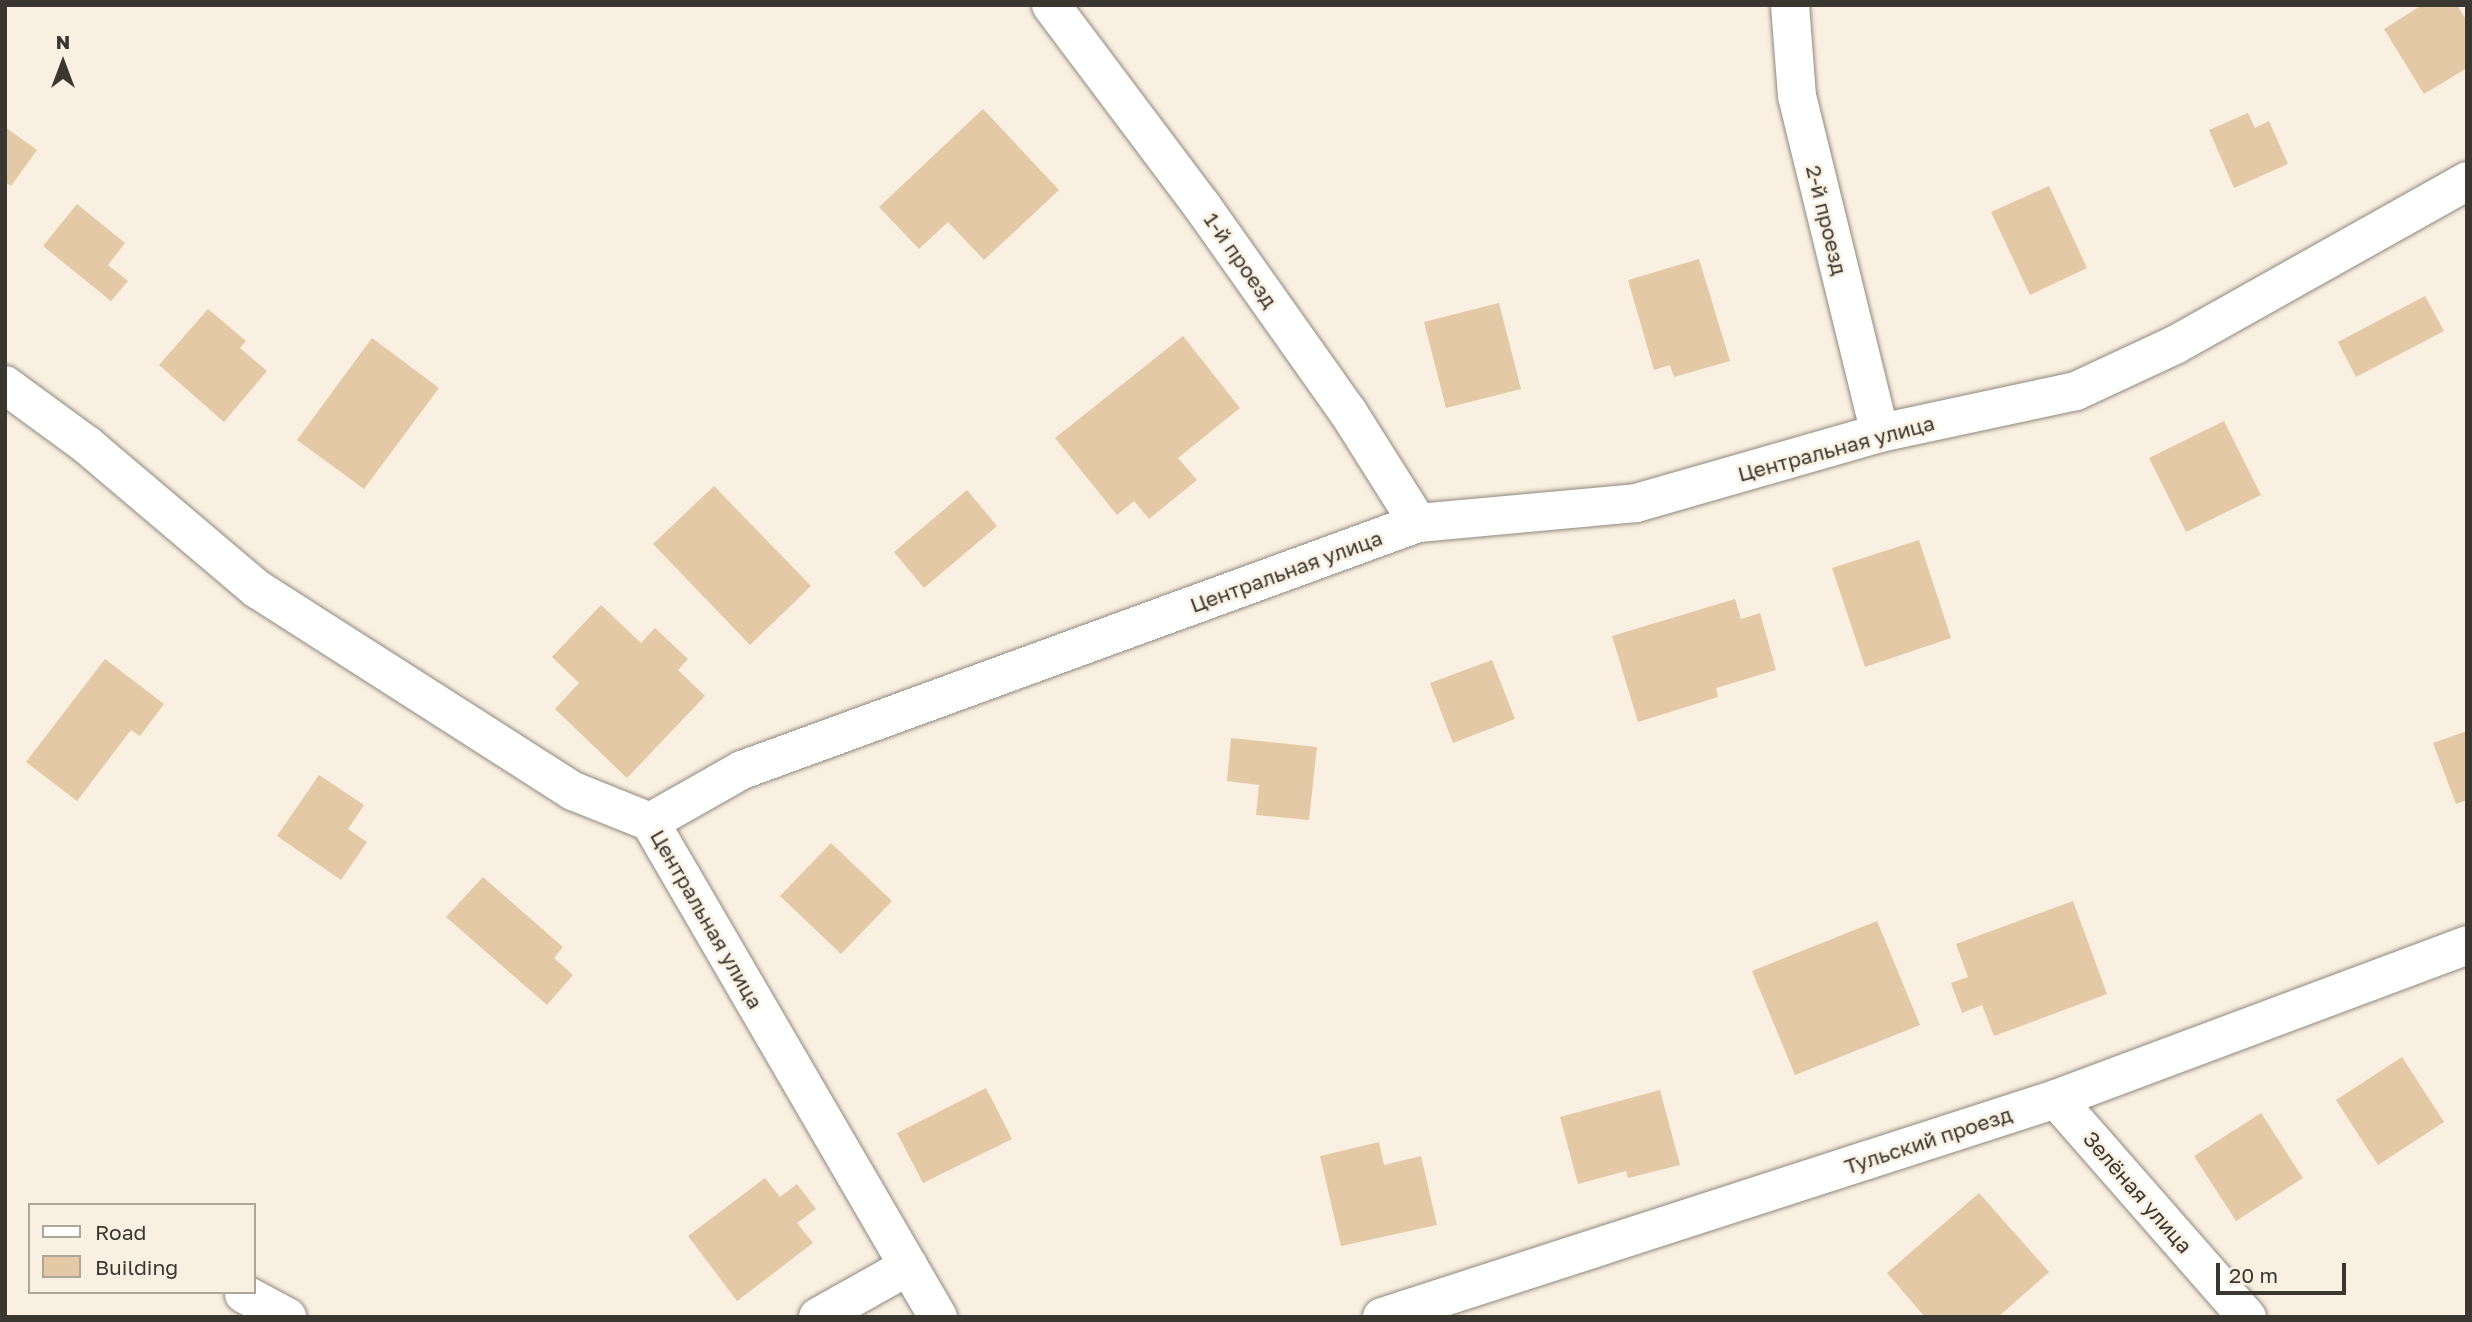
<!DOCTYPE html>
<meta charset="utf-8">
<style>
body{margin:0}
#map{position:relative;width:2472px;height:1322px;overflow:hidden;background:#faf0e2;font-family:"Golos Text",sans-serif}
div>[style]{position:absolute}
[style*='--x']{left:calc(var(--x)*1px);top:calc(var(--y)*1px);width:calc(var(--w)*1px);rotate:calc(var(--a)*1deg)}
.building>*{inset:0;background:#e3c9a5}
.roads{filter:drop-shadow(0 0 2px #91887c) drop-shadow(0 0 2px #91887c)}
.minor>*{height:38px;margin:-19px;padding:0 19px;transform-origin:19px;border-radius:19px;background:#fff}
span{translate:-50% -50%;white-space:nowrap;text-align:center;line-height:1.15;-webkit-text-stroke:5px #faf0e2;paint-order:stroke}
.street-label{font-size:21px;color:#3a3731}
.frame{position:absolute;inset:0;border:7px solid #3a3731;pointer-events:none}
.legend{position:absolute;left:28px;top:1203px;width:228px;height:91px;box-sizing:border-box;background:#faf0e2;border:2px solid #ada69b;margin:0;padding:9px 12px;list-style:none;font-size:21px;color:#3a3731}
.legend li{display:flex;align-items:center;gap:14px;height:35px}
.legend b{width:35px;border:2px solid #ada69b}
.north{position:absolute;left:28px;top:28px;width:70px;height:70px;-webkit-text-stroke:5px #faf0e2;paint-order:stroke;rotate:0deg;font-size:19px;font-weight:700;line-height:28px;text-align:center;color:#3a3731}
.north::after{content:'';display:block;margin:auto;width:24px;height:32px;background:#3a3731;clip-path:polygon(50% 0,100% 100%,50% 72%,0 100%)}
.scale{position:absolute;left:2216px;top:1263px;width:130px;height:32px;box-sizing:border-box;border:4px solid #3a3731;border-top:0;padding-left:9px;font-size:21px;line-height:24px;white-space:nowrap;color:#3a3731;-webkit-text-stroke:5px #faf0e2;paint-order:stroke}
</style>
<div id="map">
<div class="building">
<div style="clip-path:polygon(2422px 5px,2457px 5px,2467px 21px,2467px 68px,2424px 94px,2384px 29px)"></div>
<div style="clip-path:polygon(983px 109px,1059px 190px,984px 260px,948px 222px,919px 249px,879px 207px)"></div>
<div style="clip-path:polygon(2248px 113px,2255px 128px,2269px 121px,2288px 164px,2234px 188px,2209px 130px)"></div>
<div style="clip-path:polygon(5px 127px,37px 150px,11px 186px,5px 182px)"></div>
<div style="clip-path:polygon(2049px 186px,2087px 268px,2030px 295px,1991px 212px)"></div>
<div style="clip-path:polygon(77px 204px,125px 243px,108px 265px,128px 281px,111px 301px,43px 246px)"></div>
<div style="clip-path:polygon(1699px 259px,1730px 361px,1674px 377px,1670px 365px,1654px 370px,1628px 280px)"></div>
<div style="clip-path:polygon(2425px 296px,2444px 331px,2356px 377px,2338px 342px)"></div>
<div style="clip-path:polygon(1499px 303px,1521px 389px,1446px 408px,1424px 322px)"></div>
<div style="clip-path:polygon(208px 309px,246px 341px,240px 348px,267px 371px,224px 422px,159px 365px)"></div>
<div style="clip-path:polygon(1183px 336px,1240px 408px,1178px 458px,1197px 480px,1149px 519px,1134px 501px,1117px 515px,1055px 438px)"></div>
<div style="clip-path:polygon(372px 338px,439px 388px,364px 489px,297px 440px)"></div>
<div style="clip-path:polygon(2224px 421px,2261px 495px,2186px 532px,2149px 458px)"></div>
<div style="clip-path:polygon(714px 486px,811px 586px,750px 645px,653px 544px)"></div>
<div style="clip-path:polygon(967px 490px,997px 526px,924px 588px,894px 552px)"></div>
<div style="clip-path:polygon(1919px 540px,1951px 638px,1865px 667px,1832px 568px)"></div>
<div style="clip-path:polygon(1735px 599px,1741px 619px,1760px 613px,1776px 670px,1716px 688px,1718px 697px,1638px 722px,1612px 636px)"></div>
<div style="clip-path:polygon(601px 605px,641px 643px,655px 628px,688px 659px,678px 670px,705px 696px,627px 778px,555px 709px,579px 683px,552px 657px)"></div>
<div style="clip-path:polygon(105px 659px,164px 704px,140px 736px,131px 730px,77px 801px,26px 762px)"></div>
<div style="clip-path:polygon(1492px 660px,1515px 719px,1453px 743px,1430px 683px)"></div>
<div style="clip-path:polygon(2467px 731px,2467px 800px,2456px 804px,2433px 743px)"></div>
<div style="clip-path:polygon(1231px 738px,1317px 747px,1309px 820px,1256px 815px,1259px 785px,1227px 781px)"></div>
<div style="clip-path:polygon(319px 775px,364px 805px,348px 829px,367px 842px,341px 880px,277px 836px)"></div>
<div style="clip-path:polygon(831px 843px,892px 901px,841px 954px,780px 896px)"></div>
<div style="clip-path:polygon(483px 877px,563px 947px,554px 958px,573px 975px,547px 1005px,446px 917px)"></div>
<div style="clip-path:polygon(2073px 901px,2107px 994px,1994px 1036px,1982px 1005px,1962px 1013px,1951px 983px,1968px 977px,1956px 944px)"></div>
<div style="clip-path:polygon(1877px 921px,1920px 1025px,1795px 1075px,1752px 971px)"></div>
<div style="clip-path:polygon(2402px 1057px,2444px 1122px,2378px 1165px,2336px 1100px)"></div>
<div style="clip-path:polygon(986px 1088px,1012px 1139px,923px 1183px,897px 1133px)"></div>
<div style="clip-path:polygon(1660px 1090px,1680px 1165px,1628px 1178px,1626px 1171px,1578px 1184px,1560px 1117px)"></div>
<div style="clip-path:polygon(2261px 1113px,2303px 1178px,2236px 1221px,2194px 1156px)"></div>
<div style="clip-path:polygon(1379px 1142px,1384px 1165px,1421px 1156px,1437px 1225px,1341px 1246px,1320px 1156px)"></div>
<div style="clip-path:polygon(765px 1178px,780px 1197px,797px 1184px,816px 1209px,797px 1223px,813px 1243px,737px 1301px,688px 1236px)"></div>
<div style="clip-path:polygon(1979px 1193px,2049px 1272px,1998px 1317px,1925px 1317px,1887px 1273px)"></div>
</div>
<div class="roads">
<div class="minor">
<div style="--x:1051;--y:5;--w:251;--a:53.1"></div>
<div style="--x:1202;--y:206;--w:252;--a:54.7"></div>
<div style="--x:1348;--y:412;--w:131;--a:57.8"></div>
<div style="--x:1790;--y:5;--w:91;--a:85.6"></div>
<div style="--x:1797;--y:96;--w:347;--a:76.2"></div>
<div style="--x:5;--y:385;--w:102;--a:36.2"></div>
<div style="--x:87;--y:445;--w:223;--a:40.3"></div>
<div style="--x:257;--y:589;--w:375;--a:32.6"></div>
<div style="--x:573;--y:791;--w:83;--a:21.9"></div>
<div style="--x:650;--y:822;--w:106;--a:-29.5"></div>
<div style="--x:742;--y:770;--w:720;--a:-20.07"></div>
<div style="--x:1418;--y:523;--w:219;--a:-5.2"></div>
<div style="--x:1636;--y:503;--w:254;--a:-16"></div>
<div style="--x:1880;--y:433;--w:200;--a:-12.1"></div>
<div style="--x:2076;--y:391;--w:109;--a:-24.9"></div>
<div style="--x:2175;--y:345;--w:335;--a:-29.3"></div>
<div style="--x:650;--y:822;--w:573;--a:59.81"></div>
<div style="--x:2056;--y:1099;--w:290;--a:48.8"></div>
<div style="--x:244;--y:1294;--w:49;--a:28.1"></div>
<div style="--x:818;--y:1317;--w:104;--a:-29.3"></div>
<div style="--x:1382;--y:1317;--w:708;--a:-17.92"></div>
<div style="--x:2056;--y:1099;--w:439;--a:-20.5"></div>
</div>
</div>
<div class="street-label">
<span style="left:1827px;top:220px;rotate:76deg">2-й проезд</span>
<span style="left:1241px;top:260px;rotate:55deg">1-й проезд</span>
<span style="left:1836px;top:448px;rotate:-15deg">Центральная улица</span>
<span style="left:1286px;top:571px;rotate:-20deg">Центральная улица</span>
<span style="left:707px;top:919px;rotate:60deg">Центральная улица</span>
<span style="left:1928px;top:1140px;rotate:-18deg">Тульский проезд</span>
<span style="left:2138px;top:1192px;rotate:49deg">Зелёная улица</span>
</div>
<div class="frame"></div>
<ul class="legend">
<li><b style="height:9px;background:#fff"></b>Road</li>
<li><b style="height:19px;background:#e3c9a5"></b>Building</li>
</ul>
<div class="north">N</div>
<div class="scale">20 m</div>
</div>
